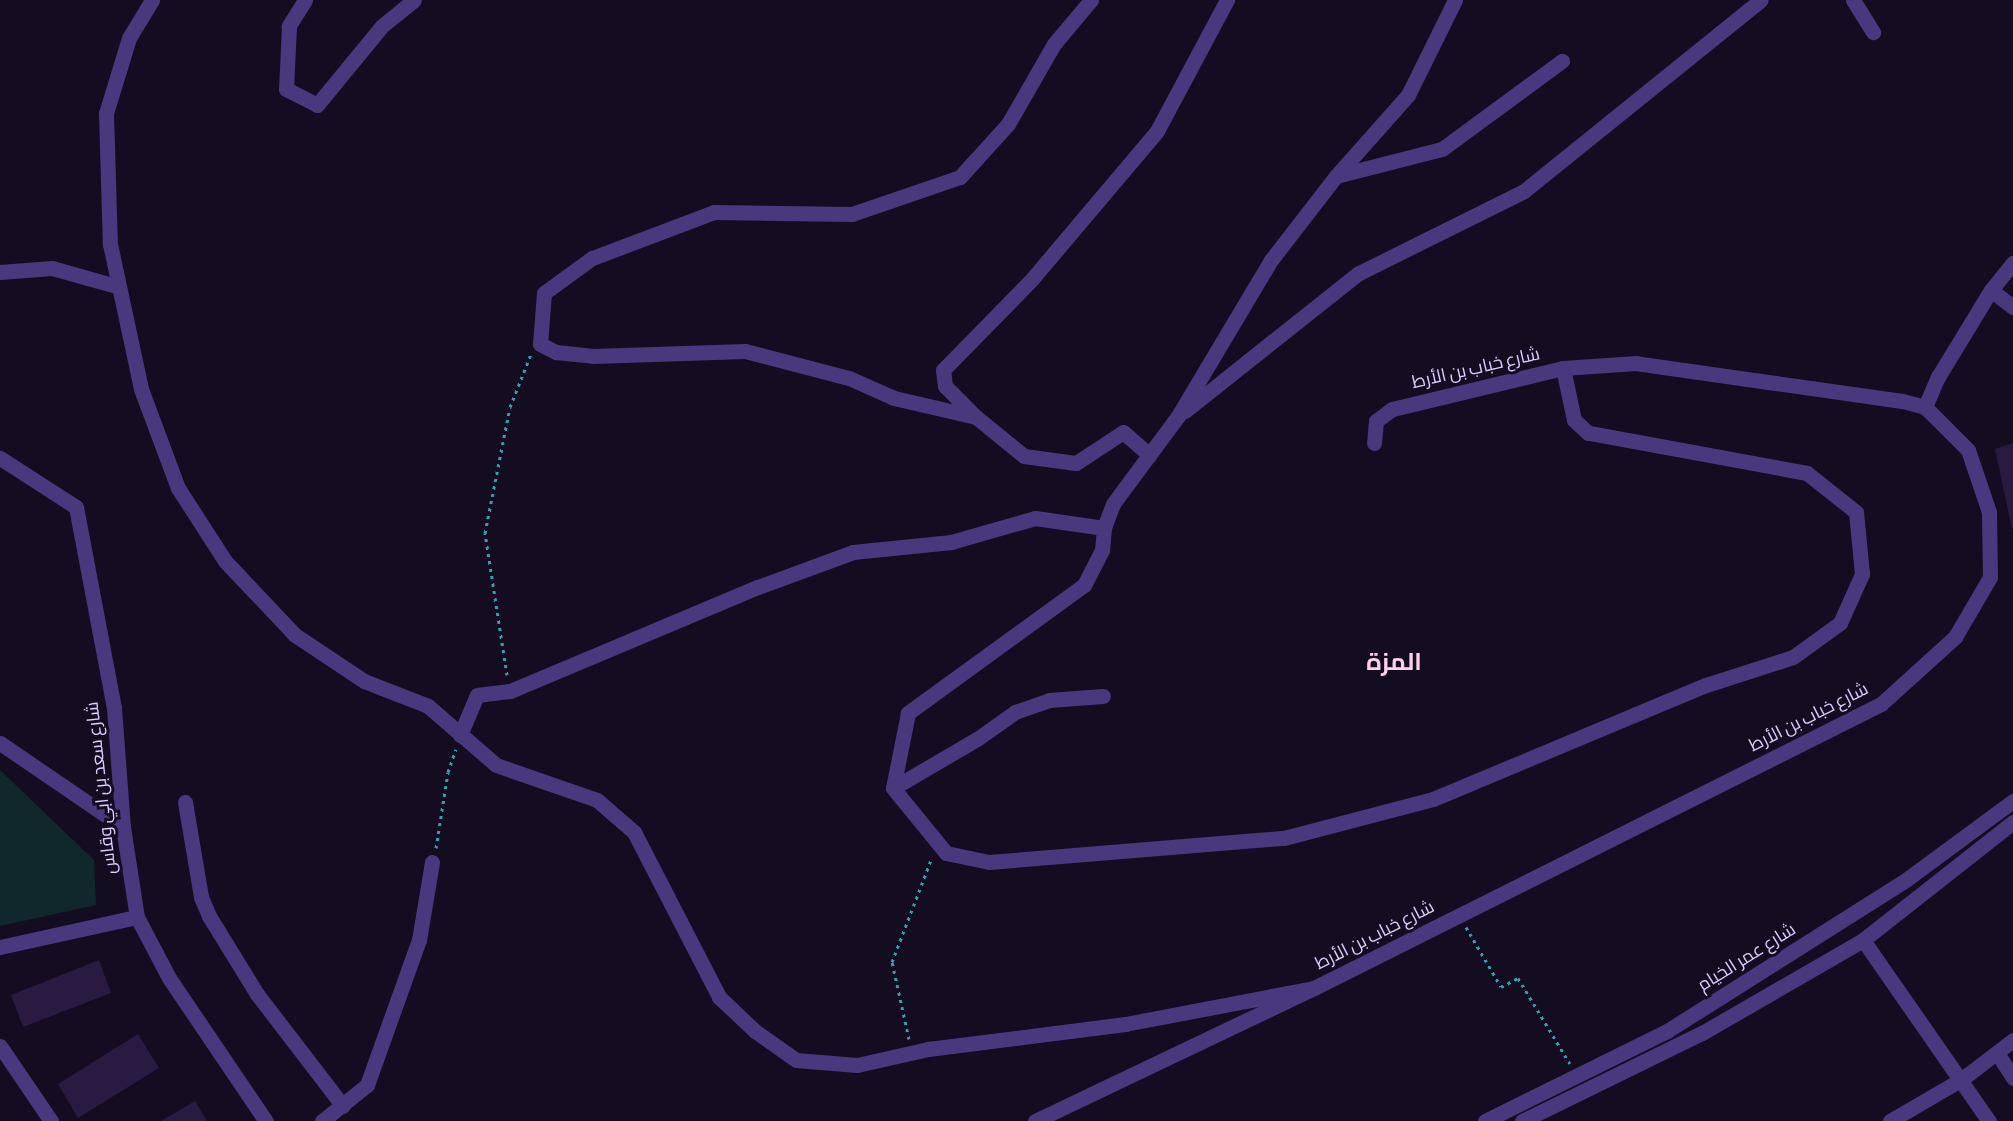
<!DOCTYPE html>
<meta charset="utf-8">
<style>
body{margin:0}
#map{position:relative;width:2013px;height:1121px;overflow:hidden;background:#140d21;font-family:"Alegreya Sans",Cairo,sans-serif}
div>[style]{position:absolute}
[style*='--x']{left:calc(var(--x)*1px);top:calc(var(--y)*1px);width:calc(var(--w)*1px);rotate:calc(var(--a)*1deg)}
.green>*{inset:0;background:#10272b}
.building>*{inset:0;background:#281a41}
.path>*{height:3px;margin-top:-1.5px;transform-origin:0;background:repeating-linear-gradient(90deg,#30a2b0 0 3px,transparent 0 7.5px)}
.minor>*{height:15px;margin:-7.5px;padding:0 7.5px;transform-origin:7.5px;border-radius:7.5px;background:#48397f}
span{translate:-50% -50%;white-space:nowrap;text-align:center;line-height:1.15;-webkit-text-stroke:6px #140d21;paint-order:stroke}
.street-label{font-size:18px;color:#dccefe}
.district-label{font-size:24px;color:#fed0e5;font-weight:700}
</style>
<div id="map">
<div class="green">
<div style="clip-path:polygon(0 770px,94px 860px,96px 905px,0 926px)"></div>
</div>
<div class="building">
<div style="clip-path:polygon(2013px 443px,2013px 528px,2012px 529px,1995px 449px)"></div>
<div style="clip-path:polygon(99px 960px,111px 993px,23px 1027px,11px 995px)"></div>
<div style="clip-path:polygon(138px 1034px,159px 1068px,78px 1118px,58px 1084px)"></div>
<div style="clip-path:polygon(195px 1101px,207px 1121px,161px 1121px)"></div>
</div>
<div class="path">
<div style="--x:507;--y:675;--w:144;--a:-98.8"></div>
<div style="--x:485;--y:533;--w:128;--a:-78.8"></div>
<div style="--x:510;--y:407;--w:57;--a:-68.4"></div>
<div style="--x:436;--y:848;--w:77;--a:-81"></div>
<div style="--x:448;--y:772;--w:24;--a:-71"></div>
<div style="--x:1466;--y:927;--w:69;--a:59.7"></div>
<div style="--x:1501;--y:987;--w:19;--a:-28"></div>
<div style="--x:1518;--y:978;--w:100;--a:58.8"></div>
<div style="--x:909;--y:1039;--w:79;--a:-102.4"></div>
<div style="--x:892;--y:962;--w:109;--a:-69.1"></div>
</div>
<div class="minor">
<div style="--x:152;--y:0;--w:44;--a:121.2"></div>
<div style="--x:129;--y:38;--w:78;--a:107"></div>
<div style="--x:106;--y:113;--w:131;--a:88.3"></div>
<div style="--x:110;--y:244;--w:148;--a:77.9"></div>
<div style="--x:141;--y:389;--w:106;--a:69.5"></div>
<div style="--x:178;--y:488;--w:87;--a:57.2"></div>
<div style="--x:225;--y:561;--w:102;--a:46.6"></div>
<div style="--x:295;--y:635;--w:83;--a:33.7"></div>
<div style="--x:364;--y:681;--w:69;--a:21.3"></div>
<div style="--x:428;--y:706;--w:90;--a:40.9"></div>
<div style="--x:496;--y:765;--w:107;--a:19.1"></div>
<div style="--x:597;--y:800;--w:49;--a:40.9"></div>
<div style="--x:634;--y:832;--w:186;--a:62.7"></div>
<div style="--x:719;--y:997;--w:50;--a:43.4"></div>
<div style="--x:755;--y:1031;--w:50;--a:35.3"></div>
<div style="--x:796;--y:1060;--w:61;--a:4.7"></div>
<div style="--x:857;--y:1065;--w:73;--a:-12.7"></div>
<div style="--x:928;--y:1049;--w:199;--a:-7.2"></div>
<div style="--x:1125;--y:1024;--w:192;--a:-10.8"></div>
<div style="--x:305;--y:0;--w:31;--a:122"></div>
<div style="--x:289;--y:26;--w:63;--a:92.7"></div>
<div style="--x:286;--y:89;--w:35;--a:27"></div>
<div style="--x:317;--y:105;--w:102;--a:-50.6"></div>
<div style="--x:382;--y:26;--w:41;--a:-39.1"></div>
<div style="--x:1091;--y:0;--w:57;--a:130.1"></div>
<div style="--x:1054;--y:44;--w:92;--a:119.9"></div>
<div style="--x:1008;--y:124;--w:72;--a:132.2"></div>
<div style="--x:960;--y:177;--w:114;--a:161.1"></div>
<div style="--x:852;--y:214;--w:138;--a:-179.2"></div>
<div style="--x:714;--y:212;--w:130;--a:159.3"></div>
<div style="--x:592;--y:258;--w:59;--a:143.9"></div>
<div style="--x:544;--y:293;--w:51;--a:94.5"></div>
<div style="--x:540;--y:344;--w:18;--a:27"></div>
<div style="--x:556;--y:352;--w:37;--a:6"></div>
<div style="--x:593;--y:356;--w:152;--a:-1.9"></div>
<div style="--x:745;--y:351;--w:107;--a:14.6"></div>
<div style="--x:849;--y:378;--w:49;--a:24"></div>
<div style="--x:894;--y:398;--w:84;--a:13"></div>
<div style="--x:976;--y:417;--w:62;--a:39.1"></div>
<div style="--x:1024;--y:456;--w:52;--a:7.7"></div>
<div style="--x:1076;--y:463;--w:56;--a:-33.4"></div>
<div style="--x:1123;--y:432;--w:35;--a:41"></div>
<div style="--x:1455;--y:0;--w:106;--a:116.3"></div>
<div style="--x:1408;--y:95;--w:108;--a:131.6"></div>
<div style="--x:1336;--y:176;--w:106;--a:127.7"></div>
<div style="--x:1271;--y:260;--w:182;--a:120.8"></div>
<div style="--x:1178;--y:416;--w:109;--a:126.5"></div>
<div style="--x:1113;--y:504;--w:26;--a:111"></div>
<div style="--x:1104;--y:528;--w:22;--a:95"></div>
<div style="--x:1102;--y:550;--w:39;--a:117"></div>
<div style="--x:1084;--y:585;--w:218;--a:144"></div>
<div style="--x:908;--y:713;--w:76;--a:101.3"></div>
<div style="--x:893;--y:788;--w:84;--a:50.8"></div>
<div style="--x:946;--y:853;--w:44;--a:11.8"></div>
<div style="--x:989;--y:862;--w:296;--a:-4.7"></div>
<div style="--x:1284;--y:838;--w:154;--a:-14.7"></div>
<div style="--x:1433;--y:799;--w:296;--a:-22.7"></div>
<div style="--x:1706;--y:685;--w:91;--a:-17.8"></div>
<div style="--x:1793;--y:657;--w:58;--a:-35.9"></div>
<div style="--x:1840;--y:623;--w:54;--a:-65.8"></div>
<div style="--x:1862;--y:574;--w:62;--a:-95.5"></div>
<div style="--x:1856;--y:512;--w:63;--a:-141.5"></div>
<div style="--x:1807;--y:473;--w:223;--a:-169.6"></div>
<div style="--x:1588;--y:433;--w:19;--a:-137"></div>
<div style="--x:1574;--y:420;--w:53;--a:-101.9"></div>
<div style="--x:1853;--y:0;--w:38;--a:58"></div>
<div style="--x:1336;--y:176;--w:109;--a:-14.3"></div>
<div style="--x:1442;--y:149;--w:149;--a:-36.3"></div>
<div style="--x:0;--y:272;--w:52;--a:-4.4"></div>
<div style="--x:52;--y:268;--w:66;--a:15.7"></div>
<div style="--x:1991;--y:290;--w:28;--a:38"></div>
<div style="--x:1925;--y:407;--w:33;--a:-67"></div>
<div style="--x:1938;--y:377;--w:102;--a:-58.7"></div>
<div style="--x:1991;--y:290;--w:35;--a:-51"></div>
<div style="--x:1185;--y:411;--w:220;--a:-38.5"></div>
<div style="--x:1357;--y:274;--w:186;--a:-26.4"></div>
<div style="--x:1524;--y:191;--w:304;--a:-38.9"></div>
<div style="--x:976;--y:417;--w:44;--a:-135"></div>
<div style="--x:945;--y:386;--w:16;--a:-97"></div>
<div style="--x:943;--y:370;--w:127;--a:-45.6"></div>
<div style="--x:1032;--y:279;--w:194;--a:-49.8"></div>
<div style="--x:1157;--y:131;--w:149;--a:-61.9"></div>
<div style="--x:0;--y:458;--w:90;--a:32.8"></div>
<div style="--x:76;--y:507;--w:205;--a:79.3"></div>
<div style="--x:114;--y:708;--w:119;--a:85.7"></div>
<div style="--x:123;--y:827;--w:91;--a:81.2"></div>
<div style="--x:137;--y:917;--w:69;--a:62.3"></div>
<div style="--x:169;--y:978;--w:173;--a:55.9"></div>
<div style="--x:460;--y:735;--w:43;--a:-67"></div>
<div style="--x:477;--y:695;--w:33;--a:-7"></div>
<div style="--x:510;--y:691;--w:269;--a:-22.8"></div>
<div style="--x:758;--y:587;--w:101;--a:-20.2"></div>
<div style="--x:853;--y:552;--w:99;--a:-5.8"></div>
<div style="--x:951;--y:542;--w:87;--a:-15.9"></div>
<div style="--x:1035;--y:518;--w:70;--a:8.2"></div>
<div style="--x:0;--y:743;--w:149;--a:34.3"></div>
<div style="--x:893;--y:788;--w:97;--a:-30.3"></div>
<div style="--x:977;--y:739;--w:47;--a:-35.4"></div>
<div style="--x:1015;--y:712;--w:36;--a:-19"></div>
<div style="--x:1049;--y:700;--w:54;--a:-4.2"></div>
<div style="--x:185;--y:802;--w:96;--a:80.4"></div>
<div style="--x:201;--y:897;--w:21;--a:67"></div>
<div style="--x:209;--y:916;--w:92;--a:58.4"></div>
<div style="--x:257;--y:994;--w:141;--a:52.5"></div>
<div style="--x:1863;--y:940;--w:221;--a:55.2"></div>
<div style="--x:0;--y:947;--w:140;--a:-12.4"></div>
<div style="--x:0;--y:1046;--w:91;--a:55.8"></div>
<div style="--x:1997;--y:1053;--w:30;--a:57"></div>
<div style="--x:322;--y:1121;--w:58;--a:-38.7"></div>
<div style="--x:367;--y:1085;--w:154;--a:-70.3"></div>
<div style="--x:419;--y:940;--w:79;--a:-80.5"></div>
<div style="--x:1035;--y:1121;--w:309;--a:-25.5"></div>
<div style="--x:1314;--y:988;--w:634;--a:-26.61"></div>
<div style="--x:1881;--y:704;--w:100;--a:-42.2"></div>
<div style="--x:1955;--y:637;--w:69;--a:-59.7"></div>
<div style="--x:1990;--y:577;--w:65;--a:-90.9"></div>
<div style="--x:1989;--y:512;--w:65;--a:-108.7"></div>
<div style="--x:1968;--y:450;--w:61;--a:-135"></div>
<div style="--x:1925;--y:407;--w:24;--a:-165"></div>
<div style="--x:1902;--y:401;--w:269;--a:-171.9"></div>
<div style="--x:1636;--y:363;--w:73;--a:176.1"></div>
<div style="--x:1563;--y:368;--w:176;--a:166.5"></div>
<div style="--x:1392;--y:409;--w:20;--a:143"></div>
<div style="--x:1376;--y:421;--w:22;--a:95"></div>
<div style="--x:1485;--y:1121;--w:203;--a:-26.3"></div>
<div style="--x:1667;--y:1031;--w:279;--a:-32.3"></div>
<div style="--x:1903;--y:882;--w:137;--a:-36.4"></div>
<div style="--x:1522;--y:1121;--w:200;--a:-26.1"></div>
<div style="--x:1702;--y:1033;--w:186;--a:-30"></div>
<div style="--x:1863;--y:940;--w:191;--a:-38.2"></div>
<div style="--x:1890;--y:1121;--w:83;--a:-30.3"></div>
<div style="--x:1962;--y:1079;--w:64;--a:-37.4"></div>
</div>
<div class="street-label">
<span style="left:1476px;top:369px;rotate:-13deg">شارع خباب بن الأرط</span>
<span style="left:1809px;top:718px;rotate:-27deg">شارع خباب بن الأرط</span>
<span style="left:102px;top:788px;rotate:-96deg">شارع سعد بن ابي وقاس</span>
<span style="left:1375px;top:936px;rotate:-27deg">شارع خباب بن الأرط</span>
<span style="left:1747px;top:958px;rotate:-32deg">شارع عمر الخيام</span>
</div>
<div class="district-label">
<span style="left:1394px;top:664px">المزة</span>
</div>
</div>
